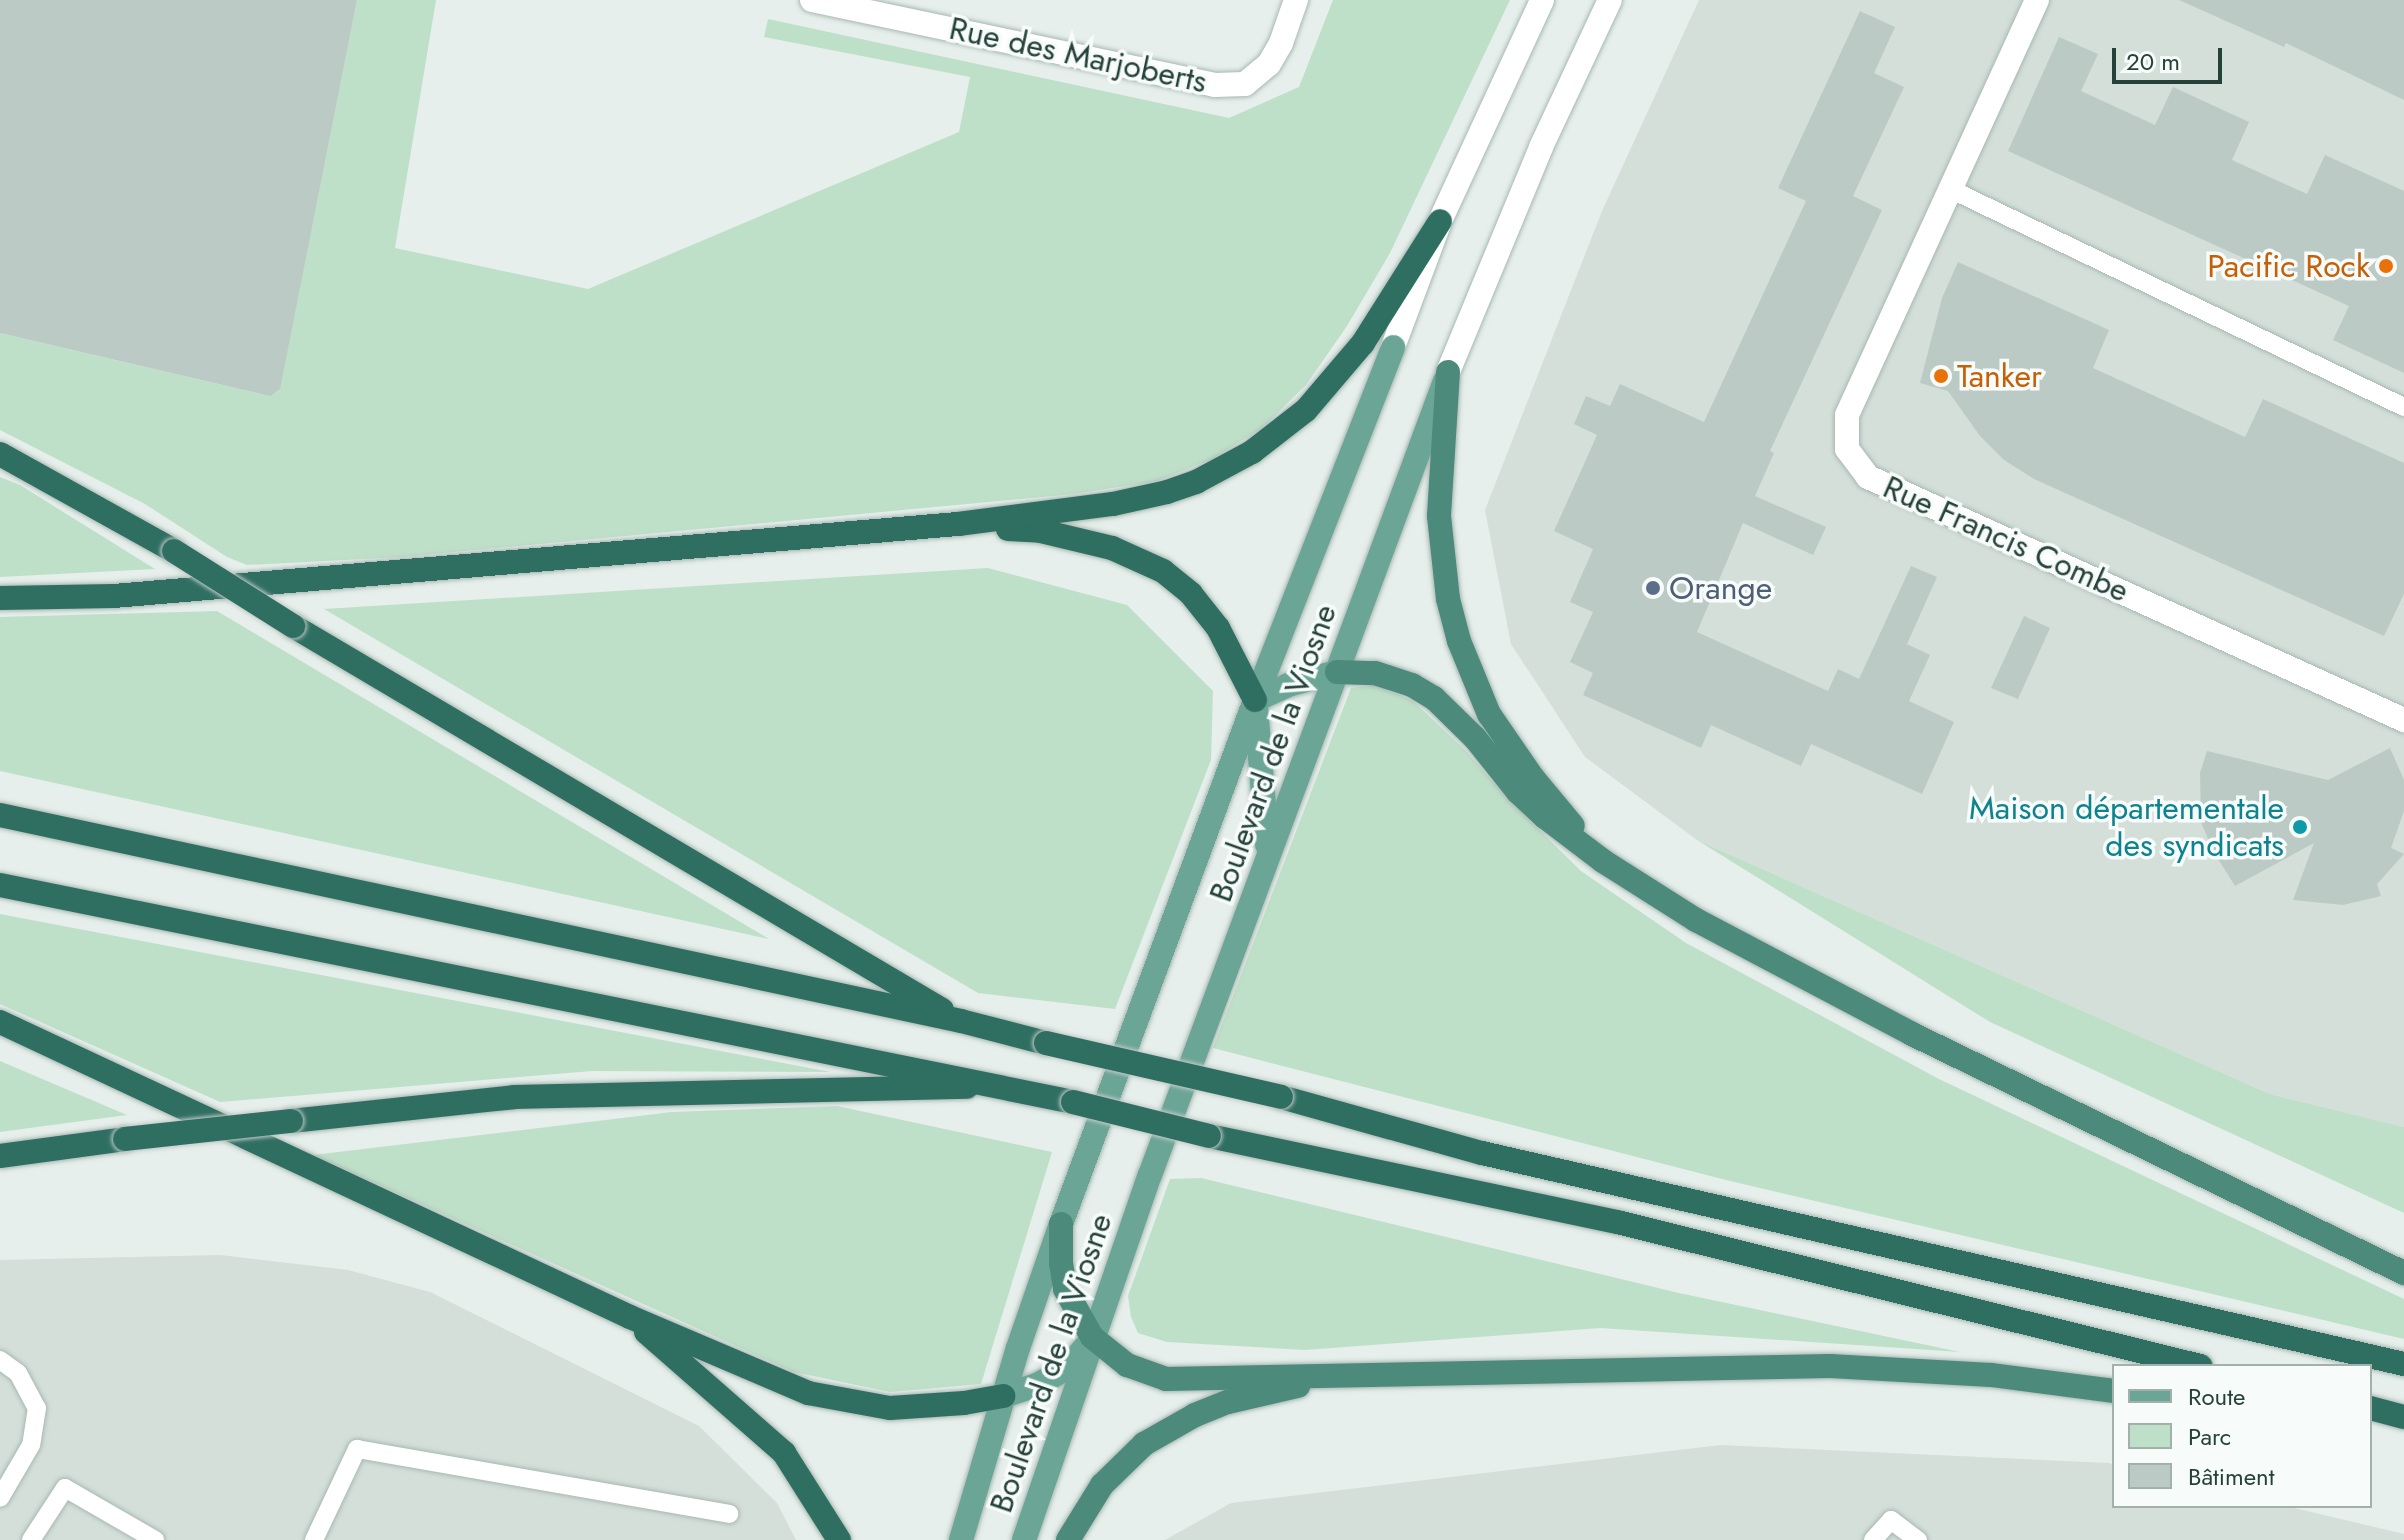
<!DOCTYPE html>
<meta charset="utf-8">
<style>
body{margin:0}
#map{position:relative;width:2404px;height:1540px;overflow:hidden;background:#e6efeb;font-family:Jost,sans-serif}
div>[style]{position:absolute}
[style*='--x']{left:calc(var(--x)*1px);top:calc(var(--y)*1px);width:calc(var(--w)*1px);rotate:calc(var(--a)*1deg)}
.built>*{inset:0;background:#d4dfda}
.green>*{inset:0;background:#bfe0c8}
.building>*{inset:0;background:#bbcac4}
.roads{filter:drop-shadow(0 0 2px #a8b8b2) drop-shadow(0 0 2px #a8b8b2)}
.service>*{height:18px;margin:-9px;padding:0 9px;transform-origin:9px;border-radius:9px;background:#fff}
.minor>*{height:24px;margin:-12px;padding:0 12px;transform-origin:12px;border-radius:12px;background:#fff}
.secondary>*{height:24px;margin:-12px;padding:0 12px;transform-origin:12px;border-radius:12px;background:#fff}
.primary>*{height:24px;margin:-12px;padding:0 12px;transform-origin:12px;border-radius:12px;background:#6aa596}
.trunk>*{height:24px;margin:-12px;padding:0 12px;transform-origin:12px;border-radius:12px;background:#4c8a7c}
.motorway>*{height:24px;margin:-12px;padding:0 12px;transform-origin:12px;border-radius:12px;background:#2f6f62}
.bridges{filter:drop-shadow(0 0 2px #c2cac8) drop-shadow(0 0 2px #c2cac8)}
.motorway-bridge>*{height:24px;margin:-12px;padding:0 12px;transform-origin:12px;border-radius:12px;background:#2f6f62}
.dots>*{width:22px;height:22px;translate:-50% -50%;box-sizing:border-box;border:4px solid #f7fbf9;border-radius:50%}
span{translate:-50% -50%;white-space:nowrap;text-align:center;line-height:1.15;-webkit-text-stroke:7px #f7fbf9;paint-order:stroke}
.street-label{font-size:32px;color:#24423a}
.food-label{font-size:32px;color:#c56008}
.right{translate:-100% -50%;text-align:right}
.left{translate:0 -50%;text-align:left}
.service-label{font-size:32px;color:#4e5e75}
.culture-label{font-size:32px;color:#0d838f}
.legend{position:absolute;left:2112px;top:1364px;width:260px;height:144px;box-sizing:border-box;background:#f7fbf9;border:2px solid #a3b1ad;margin:0;padding:10px 14px;list-style:none;font-size:24px;color:#24423a}
.legend li{display:flex;align-items:center;gap:16px;height:40px}
.legend b{width:40px;border:2px solid #a3b1ad}
.scale{position:absolute;left:2112px;top:48px;width:110px;height:36px;box-sizing:border-box;border:4px solid #24423a;border-top:0;padding-left:10px;font-size:24px;line-height:28px;white-space:nowrap;color:#24423a;-webkit-text-stroke:6px #f7fbf9;paint-order:stroke}
</style>
<div id="map">
<div class="built">
<div style="clip-path:polygon(1699px 0,2404px 0,2404px 1127px,2270px 1094px,1697px 840px,1585px 757px,1511px 644px,1485px 510px,1602px 211px)"></div>
<div style="clip-path:polygon(220px 1255px,348px 1270px,430px 1292px,699px 1426px,777px 1503px,796px 1540px,0 1540px,0 1260px)"></div>
<div style="clip-path:polygon(1721px 1445px,2109px 1463px,2114px 1465px,2114px 1506px,2286px 1506px,2404px 1534px,2404px 1540px,1165px 1540px,1231px 1503px)"></div>
</div>
<div class="green">
<div style="clip-path:polygon(357px 0,436px 0,395px 248px,588px 289px,959px 132px,970px 77px,764px 37px,768px 19px,1229px 118px,1299px 87px,1333px 0,1510px 0,1390px 253px,1347px 326px,1306px 385px,1262px 428px,1212px 459px,1157px 481px,1074px 494px,401px 557px,247px 565px,227px 557px,145px 504px,0 430px,0 333px,261px 394px,272px 395px,279px 390px)"></div>
<div style="clip-path:polygon(0 477px,20px 485px,155px 569px,0 577px)"></div>
<div style="clip-path:polygon(988px 568px,1127px 605px,1213px 691px,1211px 760px,1115px 1009px,978px 993px,324px 609px)"></div>
<div style="clip-path:polygon(217px 611px,769px 939px,0 771px,0 617px)"></div>
<div style="clip-path:polygon(1377px 685px,1413px 701px,1464px 749px,1507px 798px,1581px 871px,1686px 943px,1939px 1079px,2404px 1299px,2404px 1339px,1726px 1180px,1213px 1048px,1351px 688px)"></div>
<div style="clip-path:polygon(1697px 840px,2270px 1094px,2404px 1127px,2404px 1213px,1990px 1022px)"></div>
<div style="clip-path:polygon(0 914px,831px 1072px,592px 1071px,220px 1102px,0 1004px)"></div>
<div style="clip-path:polygon(0 1061px,127px 1115px,0 1132px)"></div>
<div style="clip-path:polygon(837px 1106px,1052px 1152px,981px 1384px,890px 1392px,794px 1372px,313px 1155px,672px 1112px)"></div>
<div style="clip-path:polygon(1201px 1178px,1679px 1293px,1960px 1352px,1600px 1328px,1305px 1350px,1167px 1342px,1138px 1333px,1131px 1317px,1128px 1296px,1170px 1179px)"></div>
</div>
<div class="building">
<div style="clip-path:polygon(0 0,357px 0,280px 389px,271px 396px,261px 394px,0 333px)"></div>
<div style="clip-path:polygon(2179px 0,2404px 0,2404px 100px,2286px 43px,2284px 47px)"></div>
<div style="clip-path:polygon(1860px 11px,1895px 27px,1874px 73px,1904px 87px,1853px 196px,1882px 210px,1770px 451px,1774px 453px,1755px 496px,1826px 527px,1813px 555px,1743px 523px,1697px 632px,1828px 691px,1838px 669px,1859px 679px,1911px 566px,1937px 577px,1907px 644px,1930px 655px,1909px 701px,1954px 722px,1922px 794px,1811px 744px,1801px 766px,1711px 725px,1701px 748px,1583px 695px,1593px 673px,1570px 662px,1593px 612px,1570px 602px,1593px 549px,1554px 531px,1597px 435px,1574px 424px,1586px 396px,1610px 406px,1620px 384px,1704px 422px,1806px 201px,1778px 188px)"></div>
<div style="clip-path:polygon(2059px 37px,2098px 54px,2081px 91px,2155px 125px,2173px 87px,2249px 122px,2232px 160px,2307px 194px,2325px 155px,2404px 191px,2404px 373px,2333px 340px,2349px 306px,2008px 151px)"></div>
<div style="clip-path:polygon(1958px 262px,2109px 330px,2093px 368px,2245px 437px,2263px 399px,2404px 463px,2404px 594px,2384px 636px,2034px 479px,2004px 460px,1980px 436px,1948px 391px,1920px 383px,1942px 298px)"></div>
<div style="clip-path:polygon(2024px 616px,2050px 628px,2018px 699px,1991px 688px)"></div>
<div style="clip-path:polygon(2390px 748px,2404px 780px,2404px 811px,2391px 848px,2404px 854px,2377px 884px,2381px 896px,2343px 905px,2293px 900px,2314px 843px,2235px 886px,2213px 851px,2201px 822px,2200px 773px,2207px 751px,2328px 780px)"></div>
</div>
<div class="roads">
<div class="service">
<div style="--x:1950;--y:189;--w:504;--a:25.65"></div>
<div style="--x:0;--y:1360;--w:22;--a:36"></div>
<div style="--x:18;--y:1373;--w:40;--a:62"></div>
<div style="--x:37;--y:1408;--w:37;--a:99"></div>
<div style="--x:31;--y:1445;--w:61;--a:120.3"></div>
<div style="--x:31;--y:1540;--w:62;--a:-56.8"></div>
<div style="--x:65;--y:1488;--w:104;--a:30"></div>
<div style="--x:314;--y:1540;--w:101;--a:-64.7"></div>
<div style="--x:357;--y:1449;--w:378;--a:9.9"></div>
<div style="--x:1873;--y:1540;--w:27;--a:-48"></div>
<div style="--x:1891;--y:1520;--w:34;--a:37"></div>
</div>
<div class="minor">
<div style="--x:812;--y:0;--w:412;--a:11.9"></div>
<div style="--x:1215;--y:85;--w:30;--a:-2"></div>
<div style="--x:1245;--y:84;--w:31;--a:-40"></div>
<div style="--x:1269;--y:64;--w:24;--a:-60"></div>
<div style="--x:1281;--y:43;--w:46;--a:-70.8"></div>
<div style="--x:2037;--y:0;--w:456;--a:114.6"></div>
<div style="--x:1847;--y:415;--w:34;--a:90"></div>
<div style="--x:1847;--y:449;--w:35;--a:53"></div>
<div style="--x:1868;--y:477;--w:589;--a:24.39"></div>
</div>
<div class="secondary">
<div style="--x:1393;--y:347;--w:134;--a:-69.5"></div>
<div style="--x:1440;--y:221;--w:243;--a:-65.2"></div>
<div style="--x:1448;--y:372;--w:243;--a:-67.5"></div>
<div style="--x:1541;--y:147;--w:162;--a:-64.9"></div>
</div>
<div class="primary">
<div style="--x:1255;--y:700;--w:36;--a:-24"></div>
<div style="--x:1288;--y:685;--w:51;--a:-14.9"></div>
<div style="--x:1256;--y:707;--w:138;--a:85.4"></div>
<div style="--x:1003;--y:1396;--w:38;--a:-18"></div>
<div style="--x:1039;--y:1384;--w:32;--a:-30"></div>
<div style="--x:1067;--y:1368;--w:28;--a:-49"></div>
<div style="--x:961;--y:1540;--w:200;--a:-73.5"></div>
<div style="--x:1018;--y:1348;--w:131;--a:-70.9"></div>
<div style="--x:1061;--y:1224;--w:559;--a:-69.68"></div>
<div style="--x:1255;--y:700;--w:379;--a:-68.6"></div>
<div style="--x:1024;--y:1540;--w:386;--a:-71"></div>
<div style="--x:1150;--y:1175;--w:847;--a:-69.62"></div>
</div>
<div class="trunk">
<div style="--x:1448;--y:372;--w:144;--a:93.6"></div>
<div style="--x:1439;--y:516;--w:83;--a:83.8"></div>
<div style="--x:1448;--y:599;--w:43;--a:75.3"></div>
<div style="--x:1459;--y:641;--w:79;--a:67.7"></div>
<div style="--x:1489;--y:714;--w:78;--a:55.5"></div>
<div style="--x:1533;--y:778;--w:62;--a:50.2"></div>
<div style="--x:1337;--y:672;--w:38;--a:2"></div>
<div style="--x:1375;--y:673;--w:39;--a:18"></div>
<div style="--x:1412;--y:685;--w:26;--a:31"></div>
<div style="--x:1434;--y:698;--w:57;--a:44.3"></div>
<div style="--x:1475;--y:738;--w:69;--a:51.5"></div>
<div style="--x:1518;--y:792;--w:37;--a:43"></div>
<div style="--x:1545;--y:817;--w:73;--a:37.2"></div>
<div style="--x:1603;--y:861;--w:110;--a:32.4"></div>
<div style="--x:1696;--y:920;--w:244;--a:27.8"></div>
<div style="--x:1912;--y:1034;--w:547;--a:25.91"></div>
<div style="--x:1061;--y:1224;--w:39;--a:90"></div>
<div style="--x:1061;--y:1263;--w:26;--a:81"></div>
<div style="--x:1065;--y:1289;--w:55;--a:60.6"></div>
<div style="--x:1092;--y:1337;--w:45;--a:38.7"></div>
<div style="--x:1127;--y:1365;--w:41;--a:19.7"></div>
<div style="--x:1166;--y:1379;--w:664;--a:-1.12"></div>
<div style="--x:1830;--y:1366;--w:161;--a:3.2"></div>
<div style="--x:1991;--y:1375;--w:124;--a:7.4"></div>
<div style="--x:1068;--y:1540;--w:65;--a:-58.3"></div>
<div style="--x:1102;--y:1485;--w:59;--a:-44.3"></div>
<div style="--x:1144;--y:1444;--w:59;--a:-29.6"></div>
<div style="--x:1195;--y:1415;--w:35;--a:-22"></div>
<div style="--x:1228;--y:1402;--w:72;--a:-12.9"></div>
</div>
<div class="motorway">
<div style="--x:0;--y:454;--w:199;--a:29.1"></div>
<div style="--x:1008;--y:529;--w:33;--a:3"></div>
<div style="--x:1041;--y:531;--w:73;--a:13.5"></div>
<div style="--x:1112;--y:548;--w:56;--a:24.3"></div>
<div style="--x:1163;--y:571;--w:36;--a:39"></div>
<div style="--x:1191;--y:594;--w:43;--a:51.5"></div>
<div style="--x:1218;--y:628;--w:81;--a:62.8"></div>
<div style="--x:0;--y:598;--w:114;--a:-1"></div>
<div style="--x:114;--y:596;--w:847;--a:-4.88"></div>
<div style="--x:958;--y:524;--w:156;--a:-7.4"></div>
<div style="--x:1113;--y:504;--w:55;--a:-12.5"></div>
<div style="--x:1167;--y:492;--w:31;--a:-19"></div>
<div style="--x:1196;--y:482;--w:64;--a:-28.2"></div>
<div style="--x:1252;--y:452;--w:68;--a:-37.9"></div>
<div style="--x:1306;--y:410;--w:88;--a:-49.6"></div>
<div style="--x:1363;--y:343;--w:144;--a:-57.7"></div>
<div style="--x:293;--y:626;--w:754;--a:30.61"></div>
<div style="--x:0;--y:815;--w:983;--a:12.1"></div>
<div style="--x:961;--y:1021;--w:88;--a:14.5"></div>
<div style="--x:0;--y:885;--w:1095;--a:11.43"></div>
<div style="--x:0;--y:1022;--w:696;--a:25.09"></div>
<div style="--x:630;--y:1317;--w:194;--a:23.1"></div>
<div style="--x:808;--y:1393;--w:83;--a:10.4"></div>
<div style="--x:890;--y:1408;--w:74;--a:-3.9"></div>
<div style="--x:964;--y:1403;--w:40;--a:-10"></div>
<div style="--x:1281;--y:1097;--w:209;--a:15.6"></div>
<div style="--x:1482;--y:1153;--w:946;--a:12.89"></div>
<div style="--x:291;--y:1121;--w:224;--a:-6.1"></div>
<div style="--x:514;--y:1097;--w:453;--a:-1.3"></div>
<div style="--x:1209;--y:1136;--w:417;--a:11.9"></div>
<div style="--x:1617;--y:1222;--w:601;--a:13.87"></div>
<div style="--x:0;--y:1156;--w:126;--a:-7.7"></div>
<div style="--x:646;--y:1332;--w:184;--a:41.2"></div>
<div style="--x:784;--y:1453;--w:103;--a:57.7"></div>
<div style="--x:2370;--y:1408;--w:35;--a:15"></div>
</div>
</div>
<div class="bridges">
<div class="motorway-bridge">
<div style="--x:174;--y:551;--w:141;--a:32.2"></div>
<div style="--x:1046;--y:1043;--w:241;--a:12.9"></div>
<div style="--x:1073;--y:1102;--w:140;--a:14"></div>
<div style="--x:125;--y:1139;--w:167;--a:-6.2"></div>
</div>
</div>
<div class="dots">
<div style="left:2386px;top:266px;background:#e8710a"></div>
<div style="left:1941px;top:376px;background:#e8710a"></div>
<div style="left:1653px;top:588px;background:#5c6f8a"></div>
<div style="left:2300px;top:827px;background:#0f9aa8"></div>
</div>
<div class="street-label">
<span style="left:1078px;top:55px;rotate:12deg">Rue des Marjoberts</span>
<span style="left:2006px;top:539px;rotate:24deg">Rue Francis Combe</span>
<span style="left:1273px;top:753px;rotate:-70deg">Boulevard de la Viosne</span>
<span style="left:1051px;top:1363px;rotate:-71deg">Boulevard de la Viosne</span>
</div>
<div class="food-label">
<span class="right" style="left:2370px;top:266px">Pacific Rock</span>
<span class="left" style="left:1957px;top:376px">Tanker</span>
</div>
<div class="service-label">
<span class="left" style="left:1669px;top:588px">Orange</span>
</div>
<div class="culture-label">
<span class="right" style="left:2284px;top:827px">Maison départementale<br>des syndicats</span>
</div>
<ul class="legend">
<li><b style="height:10px;background:#6aa596"></b>Route</li>
<li><b style="height:22px;background:#bfe0c8"></b>Parc</li>
<li><b style="height:22px;background:#bbcac4"></b>Bâtiment</li>
</ul>
<div class="scale">20 m</div>
</div>
